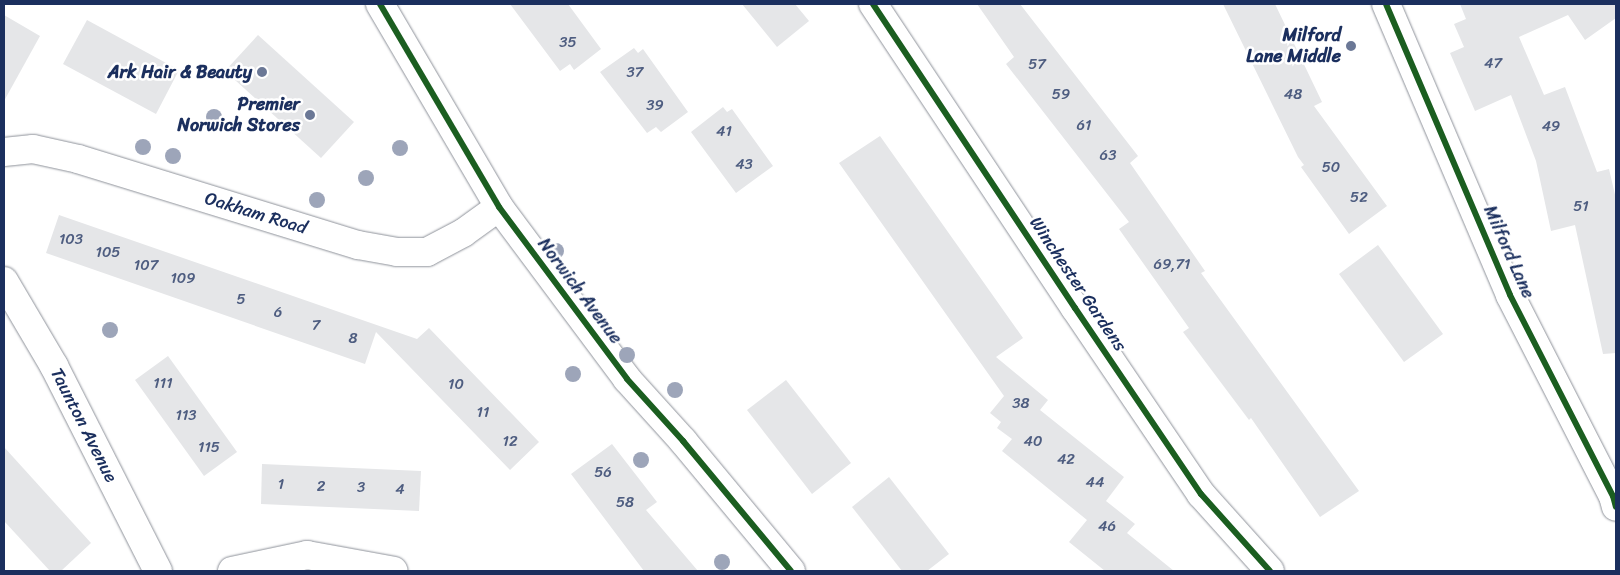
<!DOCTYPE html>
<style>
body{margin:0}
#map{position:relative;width:1620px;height:575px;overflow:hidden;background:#fff;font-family:Sriracha,sans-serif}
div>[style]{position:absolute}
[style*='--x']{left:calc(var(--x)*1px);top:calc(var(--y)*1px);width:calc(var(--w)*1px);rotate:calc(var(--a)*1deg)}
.building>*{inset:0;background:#e5e6e8}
.roads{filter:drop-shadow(0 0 1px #8e929a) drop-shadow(0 0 1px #8e929a)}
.minor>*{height:28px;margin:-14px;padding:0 14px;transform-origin:14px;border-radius:14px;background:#fff}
.cycleway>*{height:6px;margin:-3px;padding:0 3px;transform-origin:3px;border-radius:3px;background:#1b5e20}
.trees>*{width:16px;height:16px;margin:-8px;border-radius:50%;background:#9da5b9}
.dots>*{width:14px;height:14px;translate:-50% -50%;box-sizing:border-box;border:2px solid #fff;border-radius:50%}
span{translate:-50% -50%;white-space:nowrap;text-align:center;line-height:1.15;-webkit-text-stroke:5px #fff;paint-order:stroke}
.number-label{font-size:15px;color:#4e5d80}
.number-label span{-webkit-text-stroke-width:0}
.poi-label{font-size:18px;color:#1b2f5e;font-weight:700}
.right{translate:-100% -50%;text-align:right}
.street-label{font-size:18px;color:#1b2f5e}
.frame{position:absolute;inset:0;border:5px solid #1b2f5e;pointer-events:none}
</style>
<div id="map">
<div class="building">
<div style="clip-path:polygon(510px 4px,568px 4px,601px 49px,574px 70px,570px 64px,560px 71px)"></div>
<div style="clip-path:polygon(742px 4px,795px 4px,809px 21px,777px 47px)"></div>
<div style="clip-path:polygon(977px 4px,1020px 4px,1138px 156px,1130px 163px,1205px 271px,1201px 273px,1359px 491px,1320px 517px,1251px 418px,1249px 420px,1183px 332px,1189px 328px,1119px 229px,1129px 222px,1006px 64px,1014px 57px)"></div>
<div style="clip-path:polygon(1223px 4px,1275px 4px,1322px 102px,1314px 106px,1387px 206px,1349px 234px,1301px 167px,1304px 165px,1298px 157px)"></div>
<div style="clip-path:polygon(1460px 4px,1616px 4px,1616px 18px,1585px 40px,1568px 15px,1519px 37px,1544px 95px,1565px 87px,1597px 172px,1609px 169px,1616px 199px,1616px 353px,1603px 354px,1575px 225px,1551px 231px,1536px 161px,1511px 95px,1475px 111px,1450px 53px,1464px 47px,1454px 24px,1466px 19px)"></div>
<div style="clip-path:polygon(4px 15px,40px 36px,4px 101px)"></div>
<div style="clip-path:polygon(87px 20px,179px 70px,156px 114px,63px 64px)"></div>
<div style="clip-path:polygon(258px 35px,354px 122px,321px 158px,225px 71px)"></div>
<div style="clip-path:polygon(634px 48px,638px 53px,643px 49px,688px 112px,661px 132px,656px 127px,647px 133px,600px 72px)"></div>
<div style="clip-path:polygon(723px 107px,727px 112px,732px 109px,773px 166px,736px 193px,691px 132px)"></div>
<div style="clip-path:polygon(880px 136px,1023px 338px,996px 357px,1048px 400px,1040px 410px,1124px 477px,1106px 501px,1135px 524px,1127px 533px,1174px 571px,1105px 571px,1069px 542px,1087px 520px,1002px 451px,1012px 439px,997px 428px,1001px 422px,990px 413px,1004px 396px,839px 163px)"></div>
<div style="clip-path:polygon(59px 215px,417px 339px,429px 328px,539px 442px,510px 470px,376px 332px,365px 364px,46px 253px)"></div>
<div style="clip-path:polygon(1378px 245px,1443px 334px,1404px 362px,1339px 274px)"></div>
<div style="clip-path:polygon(168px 356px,237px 452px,204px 476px,135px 380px)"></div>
<div style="clip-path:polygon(786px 380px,851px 463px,812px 494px,747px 410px)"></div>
<div style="clip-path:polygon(612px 444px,657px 502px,646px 510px,698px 571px,644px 571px,571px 474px)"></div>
<div style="clip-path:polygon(4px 447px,91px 543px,61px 571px,50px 571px,4px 521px)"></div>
<div style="clip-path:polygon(262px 464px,421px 471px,419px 511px,261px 504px)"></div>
<div style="clip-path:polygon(889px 477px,949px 554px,927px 571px,902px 571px,852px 507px)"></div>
</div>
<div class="roads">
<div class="minor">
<div style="--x:380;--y:4;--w:235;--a:59.6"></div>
<div style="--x:499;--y:207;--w:214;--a:53.3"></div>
<div style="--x:627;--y:379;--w:84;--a:47.9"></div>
<div style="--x:683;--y:441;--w:169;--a:50.3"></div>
<div style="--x:873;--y:4;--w:365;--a:56.4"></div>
<div style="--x:1075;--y:308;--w:225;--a:55.9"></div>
<div style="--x:1201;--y:494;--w:103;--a:48.1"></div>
<div style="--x:1386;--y:4;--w:316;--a:66.9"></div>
<div style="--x:1510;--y:295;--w:226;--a:62.9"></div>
<div style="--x:1613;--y:496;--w:11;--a:75"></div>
<div style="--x:4;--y:152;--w:29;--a:-6"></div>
<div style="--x:33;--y:149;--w:46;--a:12.5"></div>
<div style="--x:78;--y:159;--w:293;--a:17.1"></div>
<div style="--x:358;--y:245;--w:40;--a:10"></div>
<div style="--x:397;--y:252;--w:30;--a:0"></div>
<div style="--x:427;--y:252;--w:41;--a:-27.8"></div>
<div style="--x:463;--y:233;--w:44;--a:-35.8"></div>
<div style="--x:4;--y:281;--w:99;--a:59.5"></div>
<div style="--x:54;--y:366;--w:230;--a:63.1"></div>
<div style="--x:232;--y:571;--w:77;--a:-12"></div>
<div style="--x:307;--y:555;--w:88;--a:10.4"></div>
</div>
</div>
<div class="cycleway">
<div style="--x:380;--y:4;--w:235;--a:59.6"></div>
<div style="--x:499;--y:207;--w:214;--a:53.3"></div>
<div style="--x:627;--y:379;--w:84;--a:47.9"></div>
<div style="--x:683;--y:441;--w:169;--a:50.3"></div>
<div style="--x:873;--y:4;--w:365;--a:56.4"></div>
<div style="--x:1075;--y:308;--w:225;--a:55.9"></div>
<div style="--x:1201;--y:494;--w:103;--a:48.1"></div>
<div style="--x:1386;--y:4;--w:316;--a:66.9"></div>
<div style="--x:1510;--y:295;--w:226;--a:62.9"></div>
<div style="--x:1613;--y:496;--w:11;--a:75"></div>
</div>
<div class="trees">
<div style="left:214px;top:117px"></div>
<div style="left:143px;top:147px"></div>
<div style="left:400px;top:148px"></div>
<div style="left:173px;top:156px"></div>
<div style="left:366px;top:178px"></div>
<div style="left:317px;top:200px"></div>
<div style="left:556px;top:251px"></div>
<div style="left:110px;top:330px"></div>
<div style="left:627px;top:355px"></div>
<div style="left:573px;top:374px"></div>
<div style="left:675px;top:390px"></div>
<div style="left:641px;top:460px"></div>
<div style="left:722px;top:562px"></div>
</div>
<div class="dots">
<div style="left:1351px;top:46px;background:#6b7896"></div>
<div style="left:262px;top:72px;background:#6b7896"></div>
<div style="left:310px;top:115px;background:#6b7896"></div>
</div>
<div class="number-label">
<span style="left:568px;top:43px">35</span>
<span style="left:1493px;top:64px">47</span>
<span style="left:1037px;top:65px">57</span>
<span style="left:635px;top:73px">37</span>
<span style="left:1061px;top:95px">59</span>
<span style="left:1293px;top:95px">48</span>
<span style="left:655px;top:106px">39</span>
<span style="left:1084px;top:126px">61</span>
<span style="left:1551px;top:127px">49</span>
<span style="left:724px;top:132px">41</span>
<span style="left:1108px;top:156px">63</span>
<span style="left:744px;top:165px">43</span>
<span style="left:1331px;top:168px">50</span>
<span style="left:1359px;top:198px">52</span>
<span style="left:1581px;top:207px">51</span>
<span style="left:71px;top:240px">103</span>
<span style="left:108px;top:253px">105</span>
<span style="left:1172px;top:265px">69,71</span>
<span style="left:146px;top:266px">107</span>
<span style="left:183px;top:279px">109</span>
<span style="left:241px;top:300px">5</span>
<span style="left:278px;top:313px">6</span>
<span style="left:316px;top:326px">7</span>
<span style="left:353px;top:339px">8</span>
<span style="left:163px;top:384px">111</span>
<span style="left:456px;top:385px">10</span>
<span style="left:1021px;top:404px">38</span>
<span style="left:483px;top:413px">11</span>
<span style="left:186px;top:416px">113</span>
<span style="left:510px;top:442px">12</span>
<span style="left:1033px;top:442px">40</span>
<span style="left:209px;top:448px">115</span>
<span style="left:1066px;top:460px">42</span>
<span style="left:603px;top:473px">56</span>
<span style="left:1095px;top:483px">44</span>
<span style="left:281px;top:485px">1</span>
<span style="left:321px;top:487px">2</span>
<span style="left:361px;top:488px">3</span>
<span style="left:400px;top:490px">4</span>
<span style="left:625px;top:503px">58</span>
<span style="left:1107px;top:527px">46</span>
</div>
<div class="poi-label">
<span class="right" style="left:1341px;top:46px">Milford<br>Lane Middle</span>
<span class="right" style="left:252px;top:72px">Ark Hair &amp; Beauty</span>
<span class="right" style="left:300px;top:115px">Premier<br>Norwich Stores</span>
</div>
<div class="street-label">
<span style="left:256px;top:213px;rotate:17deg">Oakham Road</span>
<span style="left:1509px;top:252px;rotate:66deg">Milford Lane</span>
<span style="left:1078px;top:284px;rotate:56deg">Winchester Gardens</span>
<span style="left:580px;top:291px;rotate:53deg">Norwich Avenue</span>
<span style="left:84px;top:425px;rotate:63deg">Taunton Avenue</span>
</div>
<div class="frame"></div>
</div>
